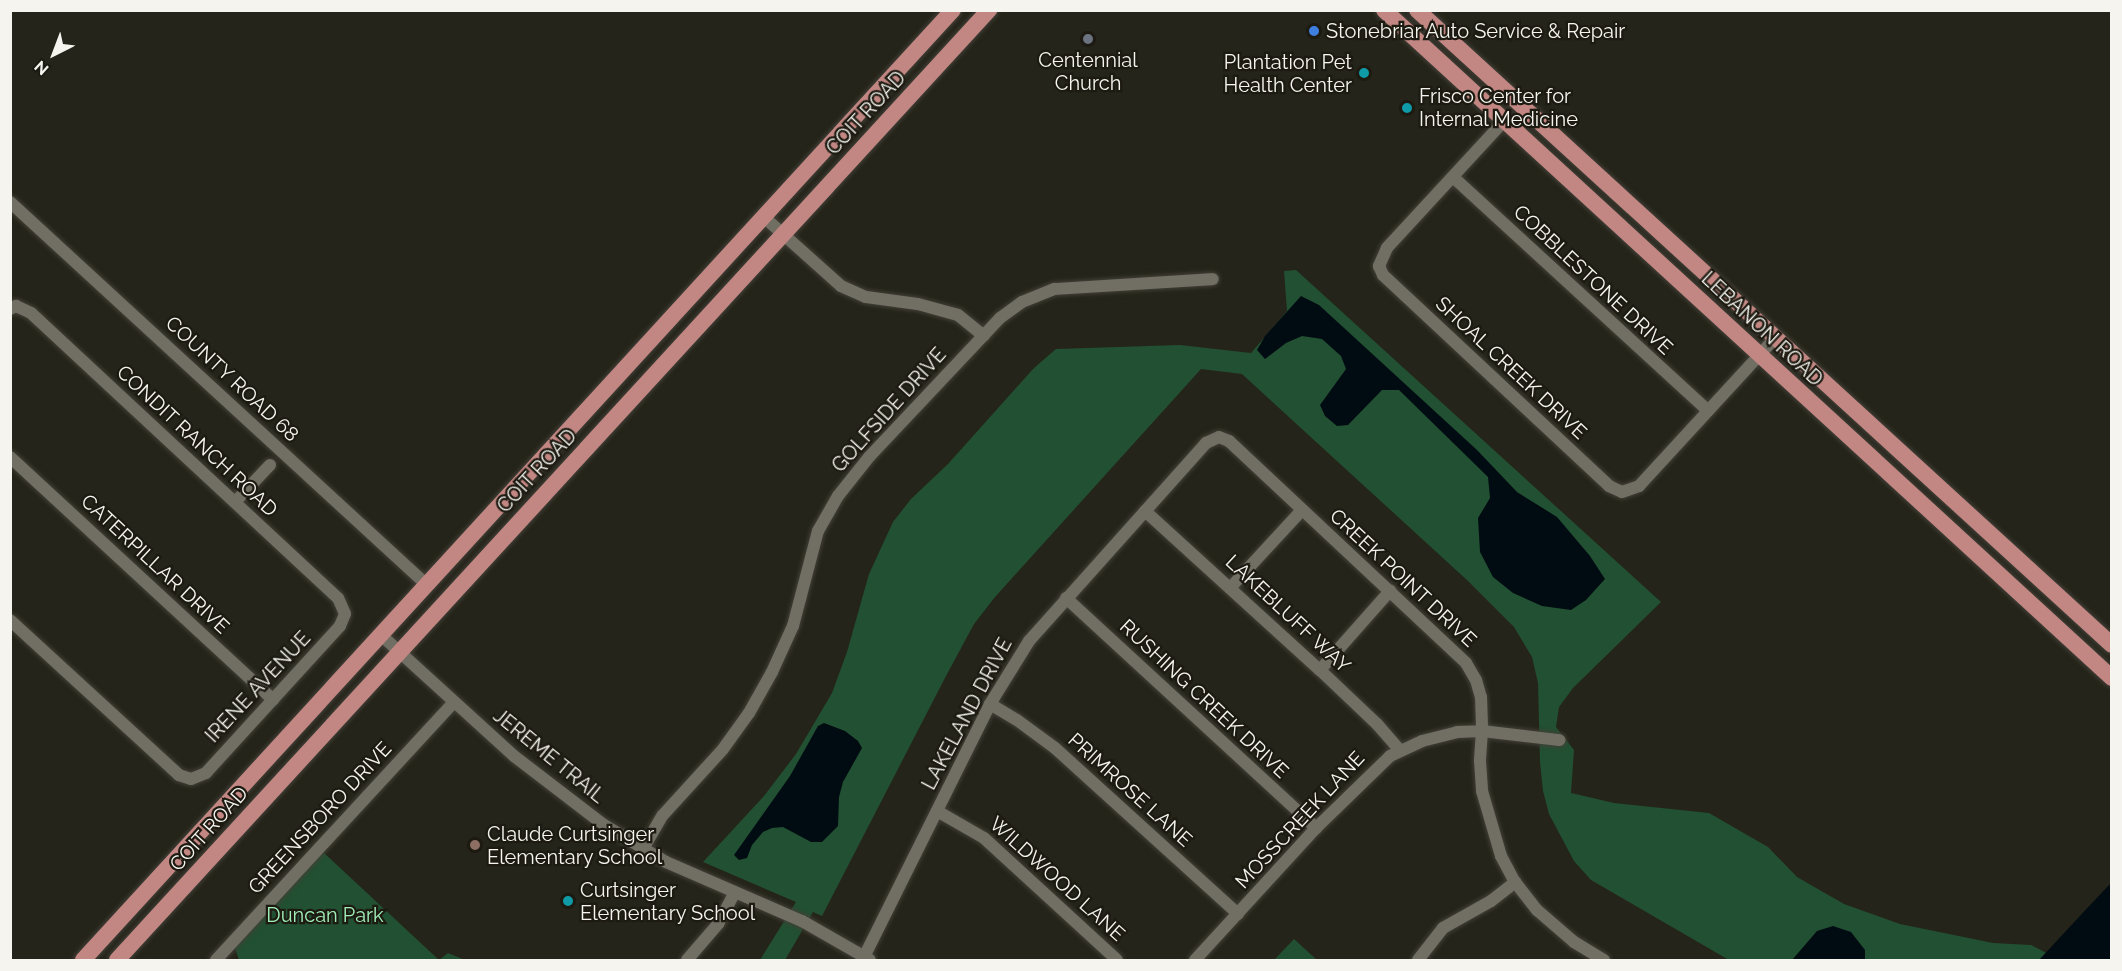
<!DOCTYPE html>
<style>
body{margin:0}
#map{position:relative;width:2122px;height:971px;overflow:hidden;background:#25241a;font-family:Raleway,sans-serif}
div>[style]{position:absolute}
[style*='--x']{left:calc(var(--x)*1px);top:calc(var(--y)*1px);width:calc(var(--w)*1px);rotate:calc(var(--a)*1deg)}
.green>*{inset:0;background:#225032}
.water>*{inset:0;background:#000c12}
.roads{filter:drop-shadow(0 0 2px #424038) drop-shadow(0 0 2px #424038)}
.minor>*{height:12px;margin:-6px;padding:0 6px;transform-origin:6px;border-radius:6px;background:#716f64}
.major>*{height:16px;margin:-8px;padding:0 8px;transform-origin:8px;border-radius:8px;background:#c38783}
.dots>*{width:16px;height:16px;translate:-50% -50%;box-sizing:border-box;border:3px solid #1c1a11;border-radius:50%}
span{translate:-50% -50%;white-space:nowrap;text-align:center;line-height:1.15;-webkit-text-stroke:4.5px #1c1a11;paint-order:stroke}
.poi-label{font-size:20px;color:#f5f4ee}
.left{translate:0 -50%;text-align:left}
.right{translate:-100% -50%;text-align:right}
.street-label{font-size:20px;color:#f5f4ee}
.park-label{font-size:20px;color:#a0efb8}
.frame{position:absolute;inset:0;border:12px solid #f5f4ee;pointer-events:none}
.north{position:absolute;left:24px;top:24px;width:60px;height:60px;-webkit-text-stroke:4px #1c1a11;paint-order:stroke;rotate:222deg;font-size:16px;font-weight:700;line-height:24px;text-align:center;color:#f5f4ee}
.north::after{content:'';display:block;margin:auto;width:21px;height:27px;background:#f5f4ee;clip-path:polygon(50% 0,100% 100%,50% 72%,0 100%)}
</style>
<div id="map">
<div class="green">
<div style="clip-path:polygon(1296px 270px,1661px 602px,1573px 688px,1559px 707px,1556px 727px,1574px 750px,1571px 793px,1614px 803px,1709px 813px,1768px 847px,1797px 877px,1844px 904px,1900px 924px,1993px 943px,2031px 945px,2060px 960px,1729px 960px,1591px 880px,1574px 861px,1549px 814px,1543px 791px,1540px 762px,1538px 683px,1532px 657px,1514px 627px,1468px 581px,1242px 374px,1201px 369px,995px 597px,974px 624px,946px 676px,822px 916px,813px 912px,785px 960px,760px 960px,796px 902px,703px 862px,764px 796px,796px 754px,832px 693px,847px 652px,869px 574px,893px 522px,911px 499px,948px 464px,1034px 368px,1056px 349px,1180px 345px,1251px 353px,1287px 311px,1284px 271px)"></div>
<div style="clip-path:polygon(323px 852px,439px 960px,448px 953px,465px 960px,239px 960px,235px 948px)"></div>
<div style="clip-path:polygon(1294px 939px,1317px 960px,1274px 960px)"></div>
</div>
<div class="water">
<div style="clip-path:polygon(1301px 296px,1319px 305px,1477px 450px,1517px 492px,1557px 517px,1590px 556px,1605px 579px,1586px 600px,1571px 610px,1542px 606px,1513px 593px,1493px 577px,1480px 552px,1478px 518px,1490px 498px,1488px 477px,1399px 390px,1382px 390px,1348px 425px,1337px 426px,1325px 416px,1320px 405px,1346px 369px,1341px 356px,1322px 339px,1302px 336px,1286px 343px,1265px 359px,1257px 350px,1265px 336px)"></div>
<div style="clip-path:polygon(824px 723px,845px 731px,858px 741px,862px 748px,843px 782px,839px 797px,838px 826px,822px 842px,811px 842px,783px 827px,772px 828px,763px 832px,752px 845px,747px 858px,739px 860px,734px 855px,790px 776px,818px 726px)"></div>
<div style="clip-path:polygon(2111px 883px,2111px 960px,2039px 960px,2092px 903px)"></div>
<div style="clip-path:polygon(1833px 926px,1851px 932px,1865px 950px,1865px 960px,1792px 960px,1817px 931px)"></div>
</div>
<div class="roads">
<div class="minor">
<div style="--x:1504;--y:121;--w:173;--a:132.7"></div>
<div style="--x:1387;--y:248;--w:20;--a:114"></div>
<div style="--x:1379;--y:266;--w:10;--a:66"></div>
<div style="--x:1383;--y:275;--w:309;--a:43"></div>
<div style="--x:1609;--y:486;--w:14;--a:25"></div>
<div style="--x:1622;--y:492;--w:18;--a:-19"></div>
<div style="--x:1639;--y:486;--w:201;--a:-47.4"></div>
<div style="--x:1453;--y:177;--w:346;--a:42.5"></div>
<div style="--x:10;--y:202;--w:566;--a:42.57"></div>
<div style="--x:765;--y:218;--w:102;--a:41.8"></div>
<div style="--x:841;--y:286;--w:27;--a:24"></div>
<div style="--x:866;--y:297;--w:52;--a:7.7"></div>
<div style="--x:918;--y:304;--w:41;--a:15.4"></div>
<div style="--x:958;--y:315;--w:33;--a:39"></div>
<div style="--x:10;--y:309;--w:7;--a:-27"></div>
<div style="--x:16;--y:306;--w:17;--a:25"></div>
<div style="--x:31;--y:313;--w:419;--a:42.9"></div>
<div style="--x:338;--y:598;--w:17;--a:66"></div>
<div style="--x:345;--y:614;--w:13;--a:113"></div>
<div style="--x:340;--y:626;--w:199;--a:132.4"></div>
<div style="--x:206;--y:773;--w:16;--a:158"></div>
<div style="--x:191;--y:779;--w:13;--a:-162"></div>
<div style="--x:179;--y:775;--w:229;--a:-137.5"></div>
<div style="--x:10;--y:457;--w:358;--a:42.7"></div>
<div style="--x:235;--y:502;--w:51;--a:-46.6"></div>
<div style="--x:1145;--y:511;--w:236;--a:42.3"></div>
<div style="--x:1320;--y:670;--w:79;--a:43.5"></div>
<div style="--x:1377;--y:724;--w:35;--a:49"></div>
<div style="--x:1230;--y:588;--w:106;--a:-47.3"></div>
<div style="--x:1066;--y:598;--w:340;--a:42.6"></div>
<div style="--x:381;--y:635;--w:180;--a:42.3"></div>
<div style="--x:514;--y:756;--w:113;--a:37.5"></div>
<div style="--x:604;--y:825;--w:72;--a:30.8"></div>
<div style="--x:666;--y:862;--w:148;--a:23.5"></div>
<div style="--x:802;--y:921;--w:78;--a:29.8"></div>
<div style="--x:1320;--y:670;--w:106;--a:-48.5"></div>
<div style="--x:990;--y:704;--w:31;--a:31"></div>
<div style="--x:1017;--y:720;--w:47;--a:36.4"></div>
<div style="--x:1055;--y:748;--w:247;--a:42.2"></div>
<div style="--x:937;--y:811;--w:54;--a:29.9"></div>
<div style="--x:984;--y:838;--w:180;--a:42.5"></div>
<div style="--x:643;--y:849;--w:39;--a:-60"></div>
<div style="--x:663;--y:815;--w:89;--a:-47.7"></div>
<div style="--x:723;--y:749;--w:44;--a:-54.2"></div>
<div style="--x:749;--y:713;--w:47;--a:-60.7"></div>
<div style="--x:772;--y:672;--w:51;--a:-65.5"></div>
<div style="--x:793;--y:626;--w:98;--a:-75.3"></div>
<div style="--x:818;--y:531;--w:40;--a:-60.3"></div>
<div style="--x:838;--y:496;--w:50;--a:-51.5"></div>
<div style="--x:869;--y:457;--w:191;--a:-46.7"></div>
<div style="--x:1000;--y:318;--w:27;--a:-36"></div>
<div style="--x:1022;--y:302;--w:35;--a:-22"></div>
<div style="--x:1055;--y:289;--w:158;--a:-3.6"></div>
<div style="--x:864;--y:957;--w:283;--a:-63.5"></div>
<div style="--x:990;--y:704;--w:74;--a:-58.2"></div>
<div style="--x:1029;--y:641;--w:266;--a:-48.2"></div>
<div style="--x:1206;--y:443;--w:14;--a:-25"></div>
<div style="--x:1219;--y:437;--w:11;--a:22"></div>
<div style="--x:1229;--y:441;--w:325;--a:43.1"></div>
<div style="--x:1466;--y:663;--w:20;--a:60"></div>
<div style="--x:1476;--y:680;--w:18;--a:74"></div>
<div style="--x:1481;--y:697;--w:34;--a:88"></div>
<div style="--x:1482;--y:731;--w:30;--a:94"></div>
<div style="--x:1480;--y:761;--w:30;--a:86"></div>
<div style="--x:1482;--y:791;--w:68;--a:73.7"></div>
<div style="--x:1501;--y:856;--w:30;--a:62"></div>
<div style="--x:1515;--y:882;--w:36;--a:52"></div>
<div style="--x:1537;--y:910;--w:49;--a:40.9"></div>
<div style="--x:1574;--y:942;--w:35;--a:31"></div>
<div style="--x:216;--y:960;--w:351;--a:-47.3"></div>
<div style="--x:687;--y:960;--w:48;--a:-49.3"></div>
<div style="--x:718;--y:924;--w:36;--a:-62"></div>
<div style="--x:1195;--y:960;--w:179;--a:-47.5"></div>
<div style="--x:1316;--y:828;--w:103;--a:-44.2"></div>
<div style="--x:1390;--y:756;--w:35;--a:-25"></div>
<div style="--x:1422;--y:741;--w:36;--a:-14"></div>
<div style="--x:1457;--y:732;--w:25;--a:-2"></div>
<div style="--x:1482;--y:731;--w:78;--a:6.7"></div>
<div style="--x:1418;--y:960;--w:41;--a:-52"></div>
<div style="--x:1443;--y:928;--w:55;--a:-29.4"></div>
<div style="--x:1491;--y:901;--w:31;--a:-38"></div>
</div>
<div class="major">
<div style="--x:1384;--y:10;--w:988;--a:42.54"></div>
<div style="--x:1417;--y:10;--w:941;--a:42.42"></div>
<div style="--x:83;--y:960;--w:1288;--a:-47.52"></div>
<div style="--x:117;--y:960;--w:1290;--a:-47.45"></div>
</div>
</div>
<div class="dots">
<div style="left:1314px;top:31px;background:#3f7fe0"></div>
<div style="left:1088px;top:39px;background:#6b7280"></div>
<div style="left:1364px;top:73px;background:#0f9aa8"></div>
<div style="left:1407px;top:108px;background:#0f9aa8"></div>
<div style="left:475px;top:845px;background:#8d6e63"></div>
<div style="left:568px;top:901px;background:#0f9aa8"></div>
</div>
<div class="poi-label">
<span class="left" style="left:1326px;top:31px">Stonebriar Auto Service &amp; Repair</span>
<span style="left:1088px;top:72px">Centennial<br>Church</span>
<span class="right" style="left:1352px;top:74px">Plantation Pet<br>Health Center</span>
<span class="left" style="left:1419px;top:108px">Frisco Center for<br>Internal Medicine</span>
<span class="left" style="left:487px;top:846px">Claude Curtsinger<br>Elementary School</span>
<span class="left" style="left:580px;top:902px">Curtsinger<br>Elementary School</span>
</div>
<div class="street-label">
<span style="left:866px;top:113px;rotate:-47deg">COIT ROAD</span>
<span style="left:1593px;top:280px;rotate:43deg">COBBLESTONE DRIVE</span>
<span style="left:1762px;top:329px;rotate:43deg">LEBANON ROAD</span>
<span style="left:1511px;top:368px;rotate:43deg">SHOAL CREEK DRIVE</span>
<span style="left:232px;top:379px;rotate:43deg">COUNTY ROAD 68</span>
<span style="left:889px;top:410px;rotate:-48deg">GOLFSIDE DRIVE</span>
<span style="left:197px;top:441px;rotate:43deg">CONDIT RANCH ROAD</span>
<span style="left:537px;top:471px;rotate:-47deg">COIT ROAD</span>
<span style="left:155px;top:564px;rotate:43deg">CATERPILLAR DRIVE</span>
<span style="left:1403px;top:578px;rotate:43deg">CREEK POINT DRIVE</span>
<span style="left:1288px;top:614px;rotate:43deg">LAKEBLUFF WAY</span>
<span style="left:258px;top:687px;rotate:-47deg">IRENE AVENUE</span>
<span style="left:1204px;top:699px;rotate:43deg">RUSHING CREEK DRIVE</span>
<span style="left:967px;top:714px;rotate:-62deg">LAKELAND DRIVE</span>
<span style="left:549px;top:756px;rotate:39deg">JEREME TRAIL</span>
<span style="left:1130px;top:790px;rotate:42deg">PRIMROSE LANE</span>
<span style="left:320px;top:818px;rotate:-47deg">GREENSBORO DRIVE</span>
<span style="left:1300px;top:820px;rotate:-47deg">MOSSCREEK LANE</span>
<span style="left:209px;top:829px;rotate:-48deg">COIT ROAD</span>
<span style="left:1057px;top:879px;rotate:42deg">WILDWOOD LANE</span>
</div>
<div class="park-label">
<span style="left:325px;top:915px">Duncan Park</span>
</div>
<div class="frame"></div>
<div class="north">N</div>
</div>
